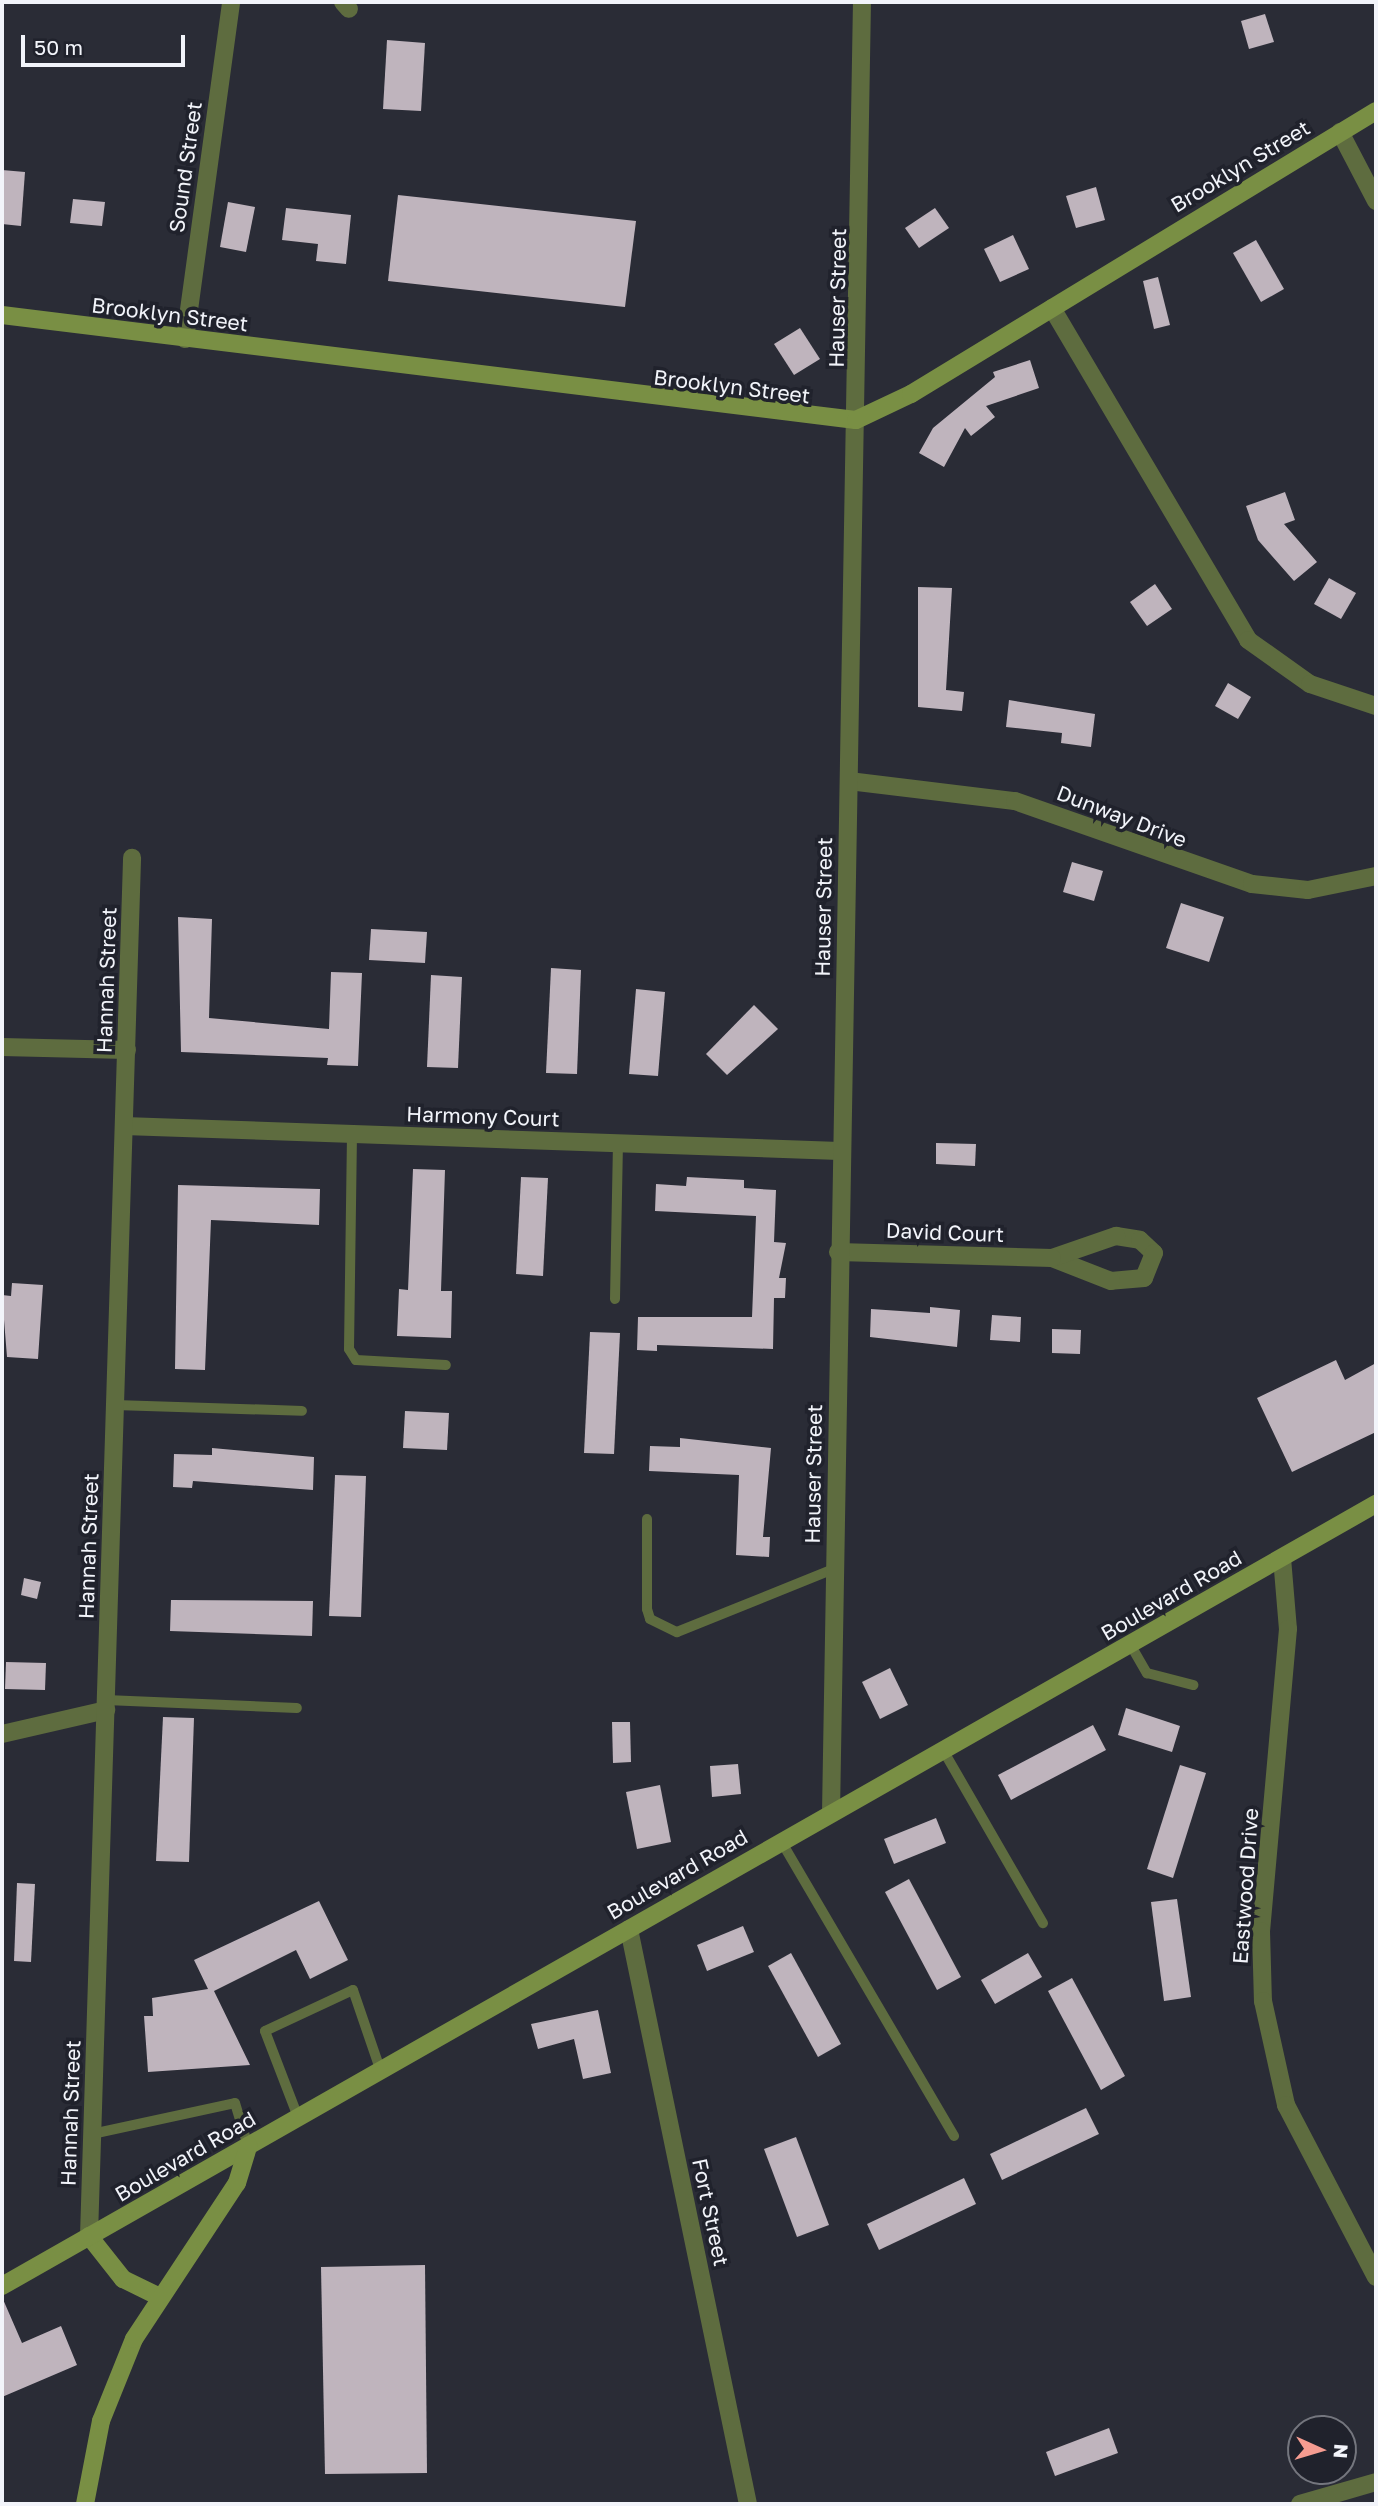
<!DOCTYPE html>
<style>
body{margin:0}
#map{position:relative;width:1378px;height:2506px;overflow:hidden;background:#2a2c36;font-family:"Golos Text",sans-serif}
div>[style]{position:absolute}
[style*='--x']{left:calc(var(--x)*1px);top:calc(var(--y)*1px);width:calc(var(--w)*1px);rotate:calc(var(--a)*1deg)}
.building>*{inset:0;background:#bfb4bd}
.lane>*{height:10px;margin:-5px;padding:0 5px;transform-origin:5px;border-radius:5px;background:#5e6c3f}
.street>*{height:18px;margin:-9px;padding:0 9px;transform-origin:9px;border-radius:9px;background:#5e6c3f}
.secondary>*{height:18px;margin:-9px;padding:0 9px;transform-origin:9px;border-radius:9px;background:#798f44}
span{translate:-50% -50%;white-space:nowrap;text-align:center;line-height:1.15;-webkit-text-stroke:7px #20222c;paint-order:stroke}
.street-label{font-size:21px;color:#f2f4fa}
.frame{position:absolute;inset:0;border:4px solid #f2f4fa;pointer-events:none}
.north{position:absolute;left:1287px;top:2415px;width:70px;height:70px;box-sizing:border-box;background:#20222c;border:2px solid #74767e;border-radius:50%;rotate:94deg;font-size:19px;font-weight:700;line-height:28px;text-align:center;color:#f2f4fa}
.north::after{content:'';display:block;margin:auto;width:24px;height:32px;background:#f59c91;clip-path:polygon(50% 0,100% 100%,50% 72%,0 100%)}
.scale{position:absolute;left:21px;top:35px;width:164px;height:32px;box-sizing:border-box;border:4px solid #f2f4fa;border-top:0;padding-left:9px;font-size:21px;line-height:24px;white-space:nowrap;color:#f2f4fa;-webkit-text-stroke:5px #20222c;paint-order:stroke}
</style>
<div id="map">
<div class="building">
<div style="clip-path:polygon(1265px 14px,1274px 42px,1249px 49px,1241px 21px)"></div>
<div style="clip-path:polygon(387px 40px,425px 43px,421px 111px,383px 109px)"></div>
<div style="clip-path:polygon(2px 170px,25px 172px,21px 226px,2px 224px)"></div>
<div style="clip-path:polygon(1096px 187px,1105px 220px,1076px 228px,1066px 196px)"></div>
<div style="clip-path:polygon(398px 195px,636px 221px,625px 307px,388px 281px)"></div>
<div style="clip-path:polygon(73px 199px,105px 202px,102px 226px,70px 223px)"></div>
<div style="clip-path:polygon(228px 202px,255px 207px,246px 252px,220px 247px)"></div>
<div style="clip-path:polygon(286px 208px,351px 215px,346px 264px,316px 261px,318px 244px,282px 240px)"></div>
<div style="clip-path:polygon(935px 208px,949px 228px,919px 248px,905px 228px)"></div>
<div style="clip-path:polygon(1013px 235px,1029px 269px,1000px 282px,984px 249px)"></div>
<div style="clip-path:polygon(1256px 240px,1284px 289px,1261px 302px,1233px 253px)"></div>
<div style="clip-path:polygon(1158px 277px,1170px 325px,1154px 329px,1143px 281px)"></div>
<div style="clip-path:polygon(800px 328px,820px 359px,794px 375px,774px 344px)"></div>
<div style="clip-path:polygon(1030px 360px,1039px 388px,986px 406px,995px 417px,971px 436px,965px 428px,944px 467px,919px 453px,933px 428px,995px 377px,993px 372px)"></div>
<div style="clip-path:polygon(1285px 492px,1295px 520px,1284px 524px,1317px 562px,1294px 581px,1258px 540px,1246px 506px)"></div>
<div style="clip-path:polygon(1329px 578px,1356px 593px,1341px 619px,1314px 604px)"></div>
<div style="clip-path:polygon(1155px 584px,1172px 609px,1147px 626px,1130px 602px)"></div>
<div style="clip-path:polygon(918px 587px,952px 588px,946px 690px,964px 692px,962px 711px,918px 707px)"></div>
<div style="clip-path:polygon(1228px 683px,1251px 697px,1238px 719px,1215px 706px)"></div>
<div style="clip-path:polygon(1009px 700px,1095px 714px,1091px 747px,1061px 743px,1062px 733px,1006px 727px)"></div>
<div style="clip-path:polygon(1072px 862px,1103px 871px,1094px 901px,1063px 892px)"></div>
<div style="clip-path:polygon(1181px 903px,1224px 917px,1209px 962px,1166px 948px)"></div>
<div style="clip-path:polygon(178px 917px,212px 919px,209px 1018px,329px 1029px,331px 972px,362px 973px,358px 1066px,327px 1065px,328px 1058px,181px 1052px)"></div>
<div style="clip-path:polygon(371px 929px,427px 932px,425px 963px,369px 960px)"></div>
<div style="clip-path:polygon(551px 968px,581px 970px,577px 1074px,546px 1073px)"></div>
<div style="clip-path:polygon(431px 975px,462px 977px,458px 1068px,427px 1067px)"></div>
<div style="clip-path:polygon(636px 989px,665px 992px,658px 1076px,629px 1074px)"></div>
<div style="clip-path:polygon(754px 1005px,778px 1029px,727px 1075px,706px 1054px)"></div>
<div style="clip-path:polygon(936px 1143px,976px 1144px,975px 1166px,936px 1164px)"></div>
<div style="clip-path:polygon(413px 1169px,445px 1170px,441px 1291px,452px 1291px,451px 1338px,397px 1336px,399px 1289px,408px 1290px)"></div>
<div style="clip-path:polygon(521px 1177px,548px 1178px,543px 1276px,516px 1274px)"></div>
<div style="clip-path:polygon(687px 1177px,744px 1180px,744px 1188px,776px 1190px,774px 1242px,786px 1243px,779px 1278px,786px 1278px,785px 1298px,774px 1298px,773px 1349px,657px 1345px,657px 1351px,637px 1350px,638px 1317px,752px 1317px,756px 1216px,655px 1211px,656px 1184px,686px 1186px)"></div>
<div style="clip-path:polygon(178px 1185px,320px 1189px,319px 1225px,211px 1220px,205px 1370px,175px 1369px)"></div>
<div style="clip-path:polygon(12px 1283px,43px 1285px,38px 1359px,7px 1357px,2px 1295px,11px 1296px)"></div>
<div style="clip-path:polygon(930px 1307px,960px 1310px,957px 1347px,870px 1337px,871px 1309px,930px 1313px)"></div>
<div style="clip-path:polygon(992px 1315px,1021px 1317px,1020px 1342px,990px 1340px)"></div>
<div style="clip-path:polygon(1052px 1329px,1081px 1330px,1080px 1354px,1052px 1353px)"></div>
<div style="clip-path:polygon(590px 1332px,620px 1333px,614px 1454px,584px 1453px)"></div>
<div style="clip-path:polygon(1336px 1360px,1345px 1380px,1376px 1363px,1376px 1432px,1292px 1472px,1257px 1398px)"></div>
<div style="clip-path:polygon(405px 1411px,449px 1413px,447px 1450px,403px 1448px)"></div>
<div style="clip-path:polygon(680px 1438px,771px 1448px,763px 1537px,770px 1537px,769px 1557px,736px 1555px,739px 1475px,649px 1471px,650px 1446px,680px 1447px)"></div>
<div style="clip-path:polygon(212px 1448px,314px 1457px,313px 1490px,193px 1481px,192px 1488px,173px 1487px,174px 1454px,212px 1455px)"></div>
<div style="clip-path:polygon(335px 1475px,366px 1476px,361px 1617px,329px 1616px)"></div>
<div style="clip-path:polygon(24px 1578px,41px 1582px,37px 1599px,21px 1595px)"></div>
<div style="clip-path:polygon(171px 1600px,313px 1601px,312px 1636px,170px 1631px)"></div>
<div style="clip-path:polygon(6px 1662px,46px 1663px,45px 1690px,5px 1689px)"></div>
<div style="clip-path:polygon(890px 1668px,908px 1705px,880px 1719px,862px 1682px)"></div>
<div style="clip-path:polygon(1126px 1708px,1180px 1726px,1172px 1752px,1118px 1735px)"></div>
<div style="clip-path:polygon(163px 1717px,194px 1718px,189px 1862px,156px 1861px)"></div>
<div style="clip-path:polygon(612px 1722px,630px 1722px,631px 1762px,613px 1763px)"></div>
<div style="clip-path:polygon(1093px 1725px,1106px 1750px,1011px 1800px,998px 1775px)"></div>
<div style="clip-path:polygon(738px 1764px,741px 1794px,712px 1797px,710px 1766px)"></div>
<div style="clip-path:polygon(1180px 1765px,1206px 1773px,1173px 1878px,1147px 1869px)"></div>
<div style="clip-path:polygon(660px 1785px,671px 1842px,637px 1849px,626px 1792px)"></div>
<div style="clip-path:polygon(936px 1818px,946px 1843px,894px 1864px,884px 1839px)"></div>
<div style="clip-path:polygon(909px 1879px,961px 1977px,937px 1990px,885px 1892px)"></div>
<div style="clip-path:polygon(17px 1883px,35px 1884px,31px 1962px,14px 1961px)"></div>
<div style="clip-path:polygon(1177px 1899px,1191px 1997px,1164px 2001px,1151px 1902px)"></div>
<div style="clip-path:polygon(319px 1901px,348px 1960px,310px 1979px,296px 1950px,214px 1991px,250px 2065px,148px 2072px,144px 2016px,153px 2016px,152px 1998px,208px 1989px,194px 1960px)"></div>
<div style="clip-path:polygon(743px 1926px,754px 1952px,707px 1971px,697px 1945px)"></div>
<div style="clip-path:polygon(791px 1953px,841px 2044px,818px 2057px,768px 1966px)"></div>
<div style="clip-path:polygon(1028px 1953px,1042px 1977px,995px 2004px,981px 1980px)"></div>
<div style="clip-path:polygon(1072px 1978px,1125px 2076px,1101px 2090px,1048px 1991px)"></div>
<div style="clip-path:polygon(598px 2010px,611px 2073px,583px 2079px,574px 2039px,538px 2049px,531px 2024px)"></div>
<div style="clip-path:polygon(1086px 2108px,1099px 2134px,1002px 2180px,990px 2154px)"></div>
<div style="clip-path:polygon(796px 2137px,829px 2225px,797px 2237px,764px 2149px)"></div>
<div style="clip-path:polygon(964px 2178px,976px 2204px,879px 2250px,867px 2224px)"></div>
<div style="clip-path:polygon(425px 2265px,427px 2473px,325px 2474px,321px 2267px)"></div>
<div style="clip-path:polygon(2px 2297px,22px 2343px,61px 2326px,77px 2365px,2px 2397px)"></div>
<div style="clip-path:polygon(1109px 2428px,1118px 2453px,1055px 2476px,1046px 2452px)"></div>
</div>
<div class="lane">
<div style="--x:352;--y:1134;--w:215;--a:90.8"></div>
<div style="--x:349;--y:1349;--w:13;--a:58"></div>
<div style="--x:356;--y:1360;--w:90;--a:3.2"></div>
<div style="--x:615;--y:1299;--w:156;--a:-88.9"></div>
<div style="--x:115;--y:1405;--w:187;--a:1.8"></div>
<div style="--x:647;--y:1519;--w:90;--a:90"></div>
<div style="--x:647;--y:1609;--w:10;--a:73"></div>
<div style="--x:650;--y:1619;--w:30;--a:26"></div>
<div style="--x:677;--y:1632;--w:169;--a:-21.9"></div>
<div style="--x:1130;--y:1644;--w:34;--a:60"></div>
<div style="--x:1147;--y:1673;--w:48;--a:14.6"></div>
<div style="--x:106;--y:1700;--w:191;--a:2.4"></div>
<div style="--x:943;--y:1750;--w:200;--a:60"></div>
<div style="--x:781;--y:1841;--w:342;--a:59.6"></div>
<div style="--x:298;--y:2117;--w:92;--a:-111"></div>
<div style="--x:265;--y:2031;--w:97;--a:-25"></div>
<div style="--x:353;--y:1990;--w:80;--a:71.1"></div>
<div style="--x:92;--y:2134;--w:146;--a:-12.2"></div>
<div style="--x:235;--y:2103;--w:45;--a:73.2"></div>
</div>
<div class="street">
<div style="--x:343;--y:2;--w:9;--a:49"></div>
<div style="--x:1340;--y:132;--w:78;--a:62.4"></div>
<div style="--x:1052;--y:308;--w:386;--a:59.4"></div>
<div style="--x:1248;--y:640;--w:76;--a:35.4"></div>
<div style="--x:1310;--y:684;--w:70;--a:18.4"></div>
<div style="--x:185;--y:339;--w:340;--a:-82.2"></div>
<div style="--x:849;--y:781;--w:167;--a:6.9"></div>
<div style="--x:1015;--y:801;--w:251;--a:19.3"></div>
<div style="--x:1252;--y:884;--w:56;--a:6.1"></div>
<div style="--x:1308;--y:890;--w:69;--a:-11.6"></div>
<div style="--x:2;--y:1047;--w:125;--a:1.4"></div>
<div style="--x:124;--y:1126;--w:716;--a:2"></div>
<div style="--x:1116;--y:1236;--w:24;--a:9"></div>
<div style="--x:1140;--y:1240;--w:19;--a:43"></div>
<div style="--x:1154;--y:1253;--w:27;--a:112"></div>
<div style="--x:1144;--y:1278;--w:33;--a:175"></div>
<div style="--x:1111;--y:1281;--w:63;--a:-158.7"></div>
<div style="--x:1052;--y:1258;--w:68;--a:-19"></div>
<div style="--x:838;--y:1252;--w:214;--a:1.6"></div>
<div style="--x:1282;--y:1558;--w:71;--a:85.2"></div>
<div style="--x:1288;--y:1629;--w:303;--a:95.1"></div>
<div style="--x:1261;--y:1931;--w:70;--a:88.4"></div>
<div style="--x:1263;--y:2001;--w:107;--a:77.5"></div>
<div style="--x:1286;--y:2105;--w:194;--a:62.4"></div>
<div style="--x:2;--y:1734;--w:107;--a:-13"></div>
<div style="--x:831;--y:1813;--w:1811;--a:-89.02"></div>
<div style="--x:629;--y:1929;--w:587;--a:78.31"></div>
<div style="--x:89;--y:2236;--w:1379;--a:-88.21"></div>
<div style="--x:1300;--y:2504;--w:79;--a:-16.1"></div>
</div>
<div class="secondary">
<div style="--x:2;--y:315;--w:860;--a:7.01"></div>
<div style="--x:856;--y:420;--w:61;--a:-25.3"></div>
<div style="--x:911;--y:394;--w:544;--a:-31.32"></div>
<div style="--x:89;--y:2236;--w:55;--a:51.7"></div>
<div style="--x:123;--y:2279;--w:39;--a:26"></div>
<div style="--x:2;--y:2286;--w:1581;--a:-29.65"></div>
<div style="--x:85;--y:2504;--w:85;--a:-79.1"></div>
<div style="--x:101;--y:2421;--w:88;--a:-68.1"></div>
<div style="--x:134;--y:2339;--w:187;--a:-56.6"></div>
<div style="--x:237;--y:2183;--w:39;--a:-73"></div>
</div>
<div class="street-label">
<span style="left:1240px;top:166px;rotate:-31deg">Brooklyn Street</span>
<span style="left:185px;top:167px;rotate:-82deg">Sound Street</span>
<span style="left:837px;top:298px;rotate:-89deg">Hauser Street</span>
<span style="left:170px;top:314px;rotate:7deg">Brooklyn Street</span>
<span style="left:732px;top:386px;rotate:7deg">Brooklyn Street</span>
<span style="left:1122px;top:816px;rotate:21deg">Dunway Drive</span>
<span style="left:823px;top:907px;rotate:-89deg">Hauser Street</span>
<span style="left:106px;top:980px;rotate:-88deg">Hannah Street</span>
<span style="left:483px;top:1116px;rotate:2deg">Harmony Court</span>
<span style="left:945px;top:1232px;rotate:2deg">David Court</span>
<span style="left:813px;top:1474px;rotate:-89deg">Hauser Street</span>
<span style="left:88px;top:1546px;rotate:-88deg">Hannah Street</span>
<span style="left:1171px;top:1595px;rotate:-30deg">Boulevard Road</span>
<span style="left:677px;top:1874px;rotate:-30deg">Boulevard Road</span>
<span style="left:1245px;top:1886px;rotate:-86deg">Eastwood Drive</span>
<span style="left:70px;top:2113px;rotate:-88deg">Hannah Street</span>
<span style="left:185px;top:2156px;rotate:-30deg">Boulevard Road</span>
<span style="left:711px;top:2212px;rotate:78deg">Fort Street</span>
</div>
<div class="frame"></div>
<div class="north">N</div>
<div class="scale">50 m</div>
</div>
